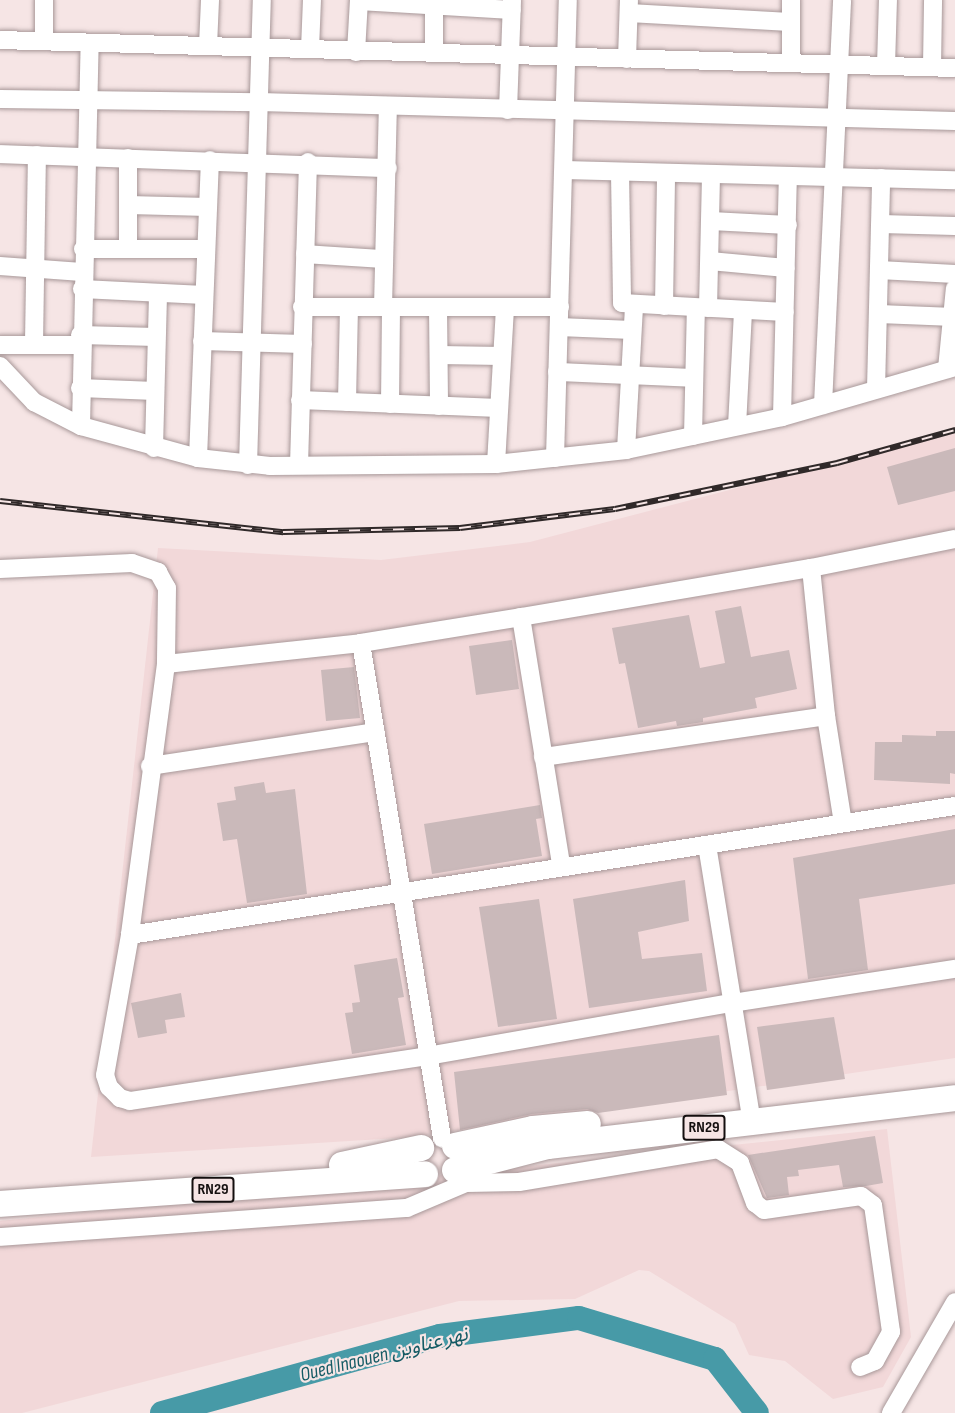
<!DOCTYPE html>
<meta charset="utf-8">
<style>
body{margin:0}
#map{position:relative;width:955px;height:1413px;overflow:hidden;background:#f6e5e5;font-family:"Sofia Sans Condensed","Noto Sans Arabic",sans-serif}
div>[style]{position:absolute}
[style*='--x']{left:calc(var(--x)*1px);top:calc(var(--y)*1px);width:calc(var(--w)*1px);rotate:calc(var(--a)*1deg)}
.built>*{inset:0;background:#f2d8d9}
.river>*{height:24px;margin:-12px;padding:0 12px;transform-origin:12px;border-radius:12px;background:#479aa7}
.building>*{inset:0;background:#cab9ba}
.roads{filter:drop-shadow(0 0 2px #a89899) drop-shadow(0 0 2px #a89899)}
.minor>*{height:18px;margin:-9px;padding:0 9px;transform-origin:9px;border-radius:9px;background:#fff}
.highway>*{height:26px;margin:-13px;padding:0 13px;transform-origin:13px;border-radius:13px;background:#fff}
.rail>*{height:6px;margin-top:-3px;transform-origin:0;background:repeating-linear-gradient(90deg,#f6e5e5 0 11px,#302929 0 22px);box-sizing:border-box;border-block:2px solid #302929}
span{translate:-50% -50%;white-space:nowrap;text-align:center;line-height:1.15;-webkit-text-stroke:4.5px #f6e5e5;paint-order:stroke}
.shield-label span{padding:2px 4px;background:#f6e5e5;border:2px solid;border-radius:4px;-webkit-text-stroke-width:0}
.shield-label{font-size:16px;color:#140f0f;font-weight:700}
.water-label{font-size:20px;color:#145a64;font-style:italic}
</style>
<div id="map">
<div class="built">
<div style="clip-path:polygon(955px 431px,955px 1058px,413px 1137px,91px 1157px,158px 548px,381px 560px,530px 542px)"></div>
<div style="clip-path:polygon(887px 1129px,911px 1337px,883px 1387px,833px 1399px,785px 1361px,749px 1355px,735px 1324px,649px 1271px,639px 1270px,575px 1299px,459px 1301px,22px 1413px,0 1413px,0 1221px)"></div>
</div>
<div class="river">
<div style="--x:162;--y:1413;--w:288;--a:-15.5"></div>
<div style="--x:440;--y:1336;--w:140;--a:-7.4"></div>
<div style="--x:579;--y:1318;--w:142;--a:16.8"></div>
<div style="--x:715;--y:1359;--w:68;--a:52.1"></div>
</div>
<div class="building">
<div style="clip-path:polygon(955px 448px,955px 491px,898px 505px,887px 467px)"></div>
<div style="clip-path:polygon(741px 606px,751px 657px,789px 650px,797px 689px,755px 698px,757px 708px,703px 718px,703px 722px,677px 726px,676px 721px,638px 728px,625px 663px,619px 664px,612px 628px,689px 615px,700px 668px,725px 663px,715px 611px)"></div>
<div style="clip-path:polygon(512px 640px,519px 689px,476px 695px,469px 646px)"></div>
<div style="clip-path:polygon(354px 667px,360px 718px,326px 721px,321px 670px)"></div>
<div style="clip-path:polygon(936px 731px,955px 731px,955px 774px,950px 773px,950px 784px,874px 780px,875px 742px,902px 742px,902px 735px,936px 736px)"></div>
<div style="clip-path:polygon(264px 782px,266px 793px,295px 789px,307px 894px,247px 903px,237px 839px,223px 841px,217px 803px,236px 800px,234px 787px)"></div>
<div style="clip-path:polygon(540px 805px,542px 818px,536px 819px,542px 856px,432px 874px,424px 824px)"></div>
<div style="clip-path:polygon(955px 829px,955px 884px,859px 899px,868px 970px,808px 979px,793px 858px)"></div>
<div style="clip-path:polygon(685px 880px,689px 921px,638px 932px,642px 959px,702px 953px,707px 991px,589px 1008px,573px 899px)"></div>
<div style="clip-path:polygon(539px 899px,557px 1019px,498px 1027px,479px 907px)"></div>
<div style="clip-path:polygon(397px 958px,404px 997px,398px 998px,406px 1045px,352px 1054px,345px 1013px,353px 1012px,352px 1003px,360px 1002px,354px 965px)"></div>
<div style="clip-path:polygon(181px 993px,185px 1017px,165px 1020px,167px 1033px,138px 1038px,131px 1003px)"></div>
<div style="clip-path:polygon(834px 1017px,845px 1079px,767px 1090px,757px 1027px)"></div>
<div style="clip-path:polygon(719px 1035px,727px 1095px,598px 1113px,587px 1109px,532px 1114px,460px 1130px,454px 1072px)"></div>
<div style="clip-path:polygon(875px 1136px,883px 1183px,866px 1186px,843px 1187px,839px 1165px,798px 1170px,799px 1176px,787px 1177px,789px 1195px,767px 1198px,748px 1155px)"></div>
</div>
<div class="roads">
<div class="minor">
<div style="--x:44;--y:0;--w:40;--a:90"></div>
<div style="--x:359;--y:1;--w:153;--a:3.4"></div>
<div style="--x:629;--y:13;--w:161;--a:3.2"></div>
<div style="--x:0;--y:40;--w:955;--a:1.68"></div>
<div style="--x:208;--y:46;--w:46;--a:-87.5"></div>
<div style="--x:310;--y:49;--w:49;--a:-87.7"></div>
<div style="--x:356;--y:52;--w:52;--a:-86.7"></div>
<div style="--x:434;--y:53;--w:53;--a:-90"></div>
<div style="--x:627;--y:59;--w:59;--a:-88.1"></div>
<div style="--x:791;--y:63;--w:63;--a:-90"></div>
<div style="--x:886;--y:66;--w:66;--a:-88.3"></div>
<div style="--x:932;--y:67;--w:67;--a:-89.1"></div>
<div style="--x:0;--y:99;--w:259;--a:0.7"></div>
<div style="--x:259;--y:102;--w:696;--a:1.56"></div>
<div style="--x:508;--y:110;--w:110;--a:-87.9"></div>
<div style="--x:0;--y:154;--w:388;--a:2.1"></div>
<div style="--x:564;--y:170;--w:391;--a:1.5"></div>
<div style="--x:620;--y:172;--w:131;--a:89.1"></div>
<div style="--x:622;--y:303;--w:163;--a:3.2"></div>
<div style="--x:128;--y:205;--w:80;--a:1.4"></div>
<div style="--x:711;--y:221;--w:77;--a:3"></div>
<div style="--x:881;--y:224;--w:74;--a:1.5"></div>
<div style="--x:83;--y:249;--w:123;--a:0"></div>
<div style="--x:128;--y:249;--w:91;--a:-90"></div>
<div style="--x:305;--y:254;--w:78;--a:3.7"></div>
<div style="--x:710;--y:261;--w:76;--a:5.3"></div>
<div style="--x:0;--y:266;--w:82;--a:4.2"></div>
<div style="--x:879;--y:270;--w:76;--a:3"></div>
<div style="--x:82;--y:289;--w:122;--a:2.8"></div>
<div style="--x:664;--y:306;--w:133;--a:-89.1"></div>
<div style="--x:302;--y:307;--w:258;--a:0"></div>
<div style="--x:383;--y:307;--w:201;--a:-88.6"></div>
<div style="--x:438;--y:307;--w:99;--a:89.4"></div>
<div style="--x:708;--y:308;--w:133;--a:-88.7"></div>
<div style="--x:879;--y:314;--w:75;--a:2.3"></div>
<div style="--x:559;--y:327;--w:73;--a:2.4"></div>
<div style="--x:80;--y:335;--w:76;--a:1.5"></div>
<div style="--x:202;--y:341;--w:101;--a:1.7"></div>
<div style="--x:34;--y:343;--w:188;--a:-89.1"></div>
<div style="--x:0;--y:345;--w:80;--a:0"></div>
<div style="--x:439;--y:355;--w:63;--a:0.9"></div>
<div style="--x:0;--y:366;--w:50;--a:46.6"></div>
<div style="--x:34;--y:402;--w:53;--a:27.1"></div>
<div style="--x:81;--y:426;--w:121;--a:15.3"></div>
<div style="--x:198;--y:458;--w:72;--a:6.3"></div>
<div style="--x:270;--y:466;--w:226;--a:-0.5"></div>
<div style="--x:496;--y:464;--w:131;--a:-6.1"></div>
<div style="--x:626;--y:450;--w:159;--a:-11.9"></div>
<div style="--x:782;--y:417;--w:180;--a:-16.1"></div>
<div style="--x:947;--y:369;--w:81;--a:-84.4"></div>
<div style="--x:557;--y:372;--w:137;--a:2.5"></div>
<div style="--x:80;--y:388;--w:75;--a:2.3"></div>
<div style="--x:876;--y:389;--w:211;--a:-88.6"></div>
<div style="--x:300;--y:400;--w:199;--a:2.3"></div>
<div style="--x:347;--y:402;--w:95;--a:-88.8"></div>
<div style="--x:390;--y:404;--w:97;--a:-89.4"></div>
<div style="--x:823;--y:405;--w:405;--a:-87.3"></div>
<div style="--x:782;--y:417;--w:240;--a:-88.6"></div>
<div style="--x:81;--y:426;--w:383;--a:-88.7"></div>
<div style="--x:737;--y:426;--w:116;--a:-87"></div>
<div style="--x:693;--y:436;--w:128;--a:-88.7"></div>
<div style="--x:154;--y:448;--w:154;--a:-88.5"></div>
<div style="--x:626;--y:450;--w:145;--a:-86.8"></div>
<div style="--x:198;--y:458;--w:298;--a:-87.7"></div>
<div style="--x:555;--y:458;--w:458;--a:-88.4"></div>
<div style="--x:496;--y:464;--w:157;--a:-86.7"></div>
<div style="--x:248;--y:465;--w:465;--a:-88.3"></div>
<div style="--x:299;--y:465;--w:303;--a:-88.3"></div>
<div style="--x:811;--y:568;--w:149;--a:84.2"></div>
<div style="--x:826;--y:716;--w:108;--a:81"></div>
<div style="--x:0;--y:569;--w:132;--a:-2.6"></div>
<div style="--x:132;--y:563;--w:28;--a:19"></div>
<div style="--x:158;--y:572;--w:18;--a:61"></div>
<div style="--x:167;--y:588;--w:76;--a:90.8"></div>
<div style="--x:166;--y:664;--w:273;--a:97.6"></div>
<div style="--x:130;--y:935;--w:142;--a:100.1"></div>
<div style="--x:105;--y:1075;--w:13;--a:72"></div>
<div style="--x:109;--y:1087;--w:16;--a:45"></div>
<div style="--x:120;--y:1098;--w:10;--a:17"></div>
<div style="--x:130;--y:1101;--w:300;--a:-8.6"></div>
<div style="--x:427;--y:1056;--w:310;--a:-9.9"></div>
<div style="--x:732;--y:1003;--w:226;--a:-8.7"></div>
<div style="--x:521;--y:617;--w:251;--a:80.8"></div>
<div style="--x:361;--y:643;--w:502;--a:80.71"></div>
<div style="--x:166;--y:664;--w:196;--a:-6.1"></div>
<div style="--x:361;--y:643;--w:162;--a:-9.2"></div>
<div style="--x:521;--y:617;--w:294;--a:-9.6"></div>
<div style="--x:811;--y:568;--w:147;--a:-11.4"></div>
<div style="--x:543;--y:757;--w:286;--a:-8.2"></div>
<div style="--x:150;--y:766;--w:228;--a:-8.6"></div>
<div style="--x:707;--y:845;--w:268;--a:80.8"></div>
<div style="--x:130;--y:935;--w:835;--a:-8.89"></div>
<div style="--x:0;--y:1237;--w:408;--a:-4.1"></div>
<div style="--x:407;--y:1208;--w:64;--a:-23"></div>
<div style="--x:466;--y:1183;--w:53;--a:-1.1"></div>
<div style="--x:519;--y:1182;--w:202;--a:-9.4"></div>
<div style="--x:718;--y:1149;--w:26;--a:32"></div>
<div style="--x:740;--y:1163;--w:43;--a:69.4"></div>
<div style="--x:755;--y:1203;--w:11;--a:38"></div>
<div style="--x:764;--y:1210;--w:98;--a:-8.2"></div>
<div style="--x:861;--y:1196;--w:15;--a:37"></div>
<div style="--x:873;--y:1205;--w:128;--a:81.9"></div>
<div style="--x:891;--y:1332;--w:33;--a:119"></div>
<div style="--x:875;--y:1361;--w:16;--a:158"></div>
<div style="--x:891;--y:1413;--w:128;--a:-60"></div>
</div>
<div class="highway">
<div style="--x:455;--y:1146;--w:80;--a:-12.3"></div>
<div style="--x:533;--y:1129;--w:55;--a:-5.2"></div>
<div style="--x:342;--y:1165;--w:81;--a:-12.1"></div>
<div style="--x:455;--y:1170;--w:96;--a:-14.5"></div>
<div style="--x:548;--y:1146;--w:410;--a:-6.7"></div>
<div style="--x:0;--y:1204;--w:426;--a:-4"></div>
</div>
</div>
<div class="rail">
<div style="--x:0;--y:501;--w:285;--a:6.3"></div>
<div style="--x:283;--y:532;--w:177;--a:-1.3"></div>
<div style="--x:460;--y:528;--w:156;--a:-7"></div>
<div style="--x:615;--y:509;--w:227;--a:-11.7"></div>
<div style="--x:837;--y:463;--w:123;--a:-15.6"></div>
</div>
<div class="shield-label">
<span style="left:704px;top:1128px">RN29</span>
<span style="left:213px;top:1190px">RN29</span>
</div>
<div class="water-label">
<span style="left:384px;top:1355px;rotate:-14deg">Oued Inaouen نهر عناوين</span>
</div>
</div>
